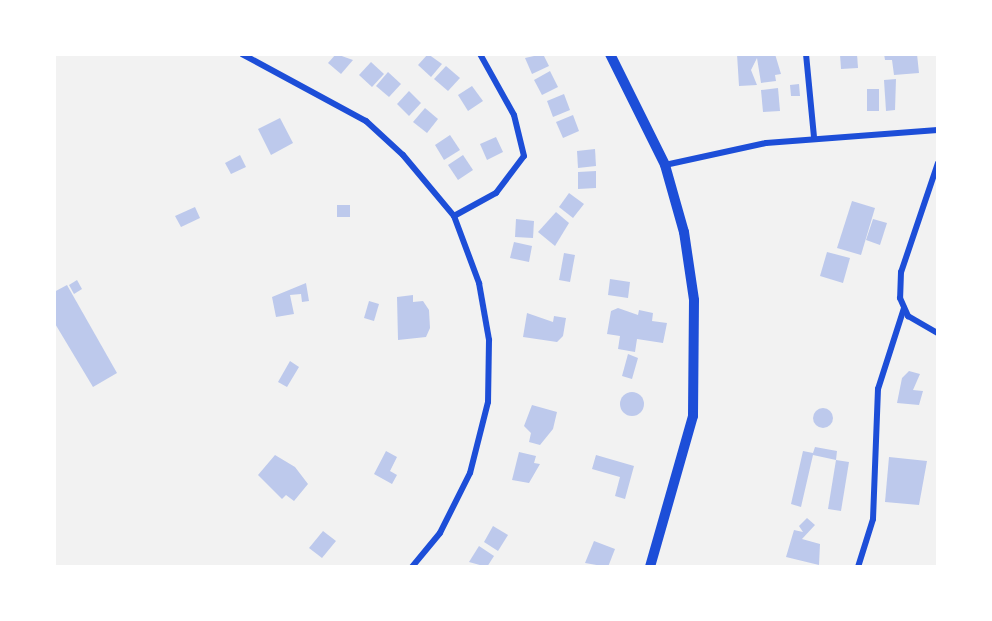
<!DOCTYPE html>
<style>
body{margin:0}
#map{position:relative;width:992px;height:621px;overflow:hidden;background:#f2f2f2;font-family:"Space Grotesk",sans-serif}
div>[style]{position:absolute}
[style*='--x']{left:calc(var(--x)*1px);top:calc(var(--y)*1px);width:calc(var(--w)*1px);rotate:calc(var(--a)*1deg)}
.building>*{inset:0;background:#bdc9ec}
.round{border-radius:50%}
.minor>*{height:6px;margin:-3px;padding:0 3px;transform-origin:3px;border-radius:3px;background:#1d4ed8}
.tertiary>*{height:10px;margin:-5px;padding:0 5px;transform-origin:5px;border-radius:5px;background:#1d4ed8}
span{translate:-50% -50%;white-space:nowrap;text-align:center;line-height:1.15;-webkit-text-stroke:5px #fff;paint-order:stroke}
.frame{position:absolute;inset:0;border:56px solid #fff;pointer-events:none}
</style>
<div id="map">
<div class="building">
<div style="clip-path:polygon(336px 54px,353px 60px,341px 74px,328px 63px)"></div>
<div style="clip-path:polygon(428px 54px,442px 64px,431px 77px,418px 65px)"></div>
<div style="clip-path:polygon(543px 54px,549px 66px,532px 74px,525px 58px)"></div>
<div style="clip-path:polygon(737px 54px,775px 54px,781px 74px,775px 75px,776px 81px,761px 83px,757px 58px,751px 70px,757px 85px,739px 86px)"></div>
<div style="clip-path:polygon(840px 54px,857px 54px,858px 68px,841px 69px)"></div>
<div style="clip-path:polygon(884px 54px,917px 54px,919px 73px,894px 75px,892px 60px,885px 60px)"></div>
<div style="clip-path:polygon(371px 62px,384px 74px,372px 87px,359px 75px)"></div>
<div style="clip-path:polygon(446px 66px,460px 78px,448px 91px,434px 79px)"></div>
<div style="clip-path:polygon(550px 71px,558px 87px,542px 95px,534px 80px)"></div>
<div style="clip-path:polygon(388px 72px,401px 84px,389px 97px,376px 86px)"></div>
<div style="clip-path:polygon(896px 79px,895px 110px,886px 111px,884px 80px)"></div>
<div style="clip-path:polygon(799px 84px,800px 96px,791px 96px,790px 85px)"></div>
<div style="clip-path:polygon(472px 86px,483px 101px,468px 111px,458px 95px)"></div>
<div style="clip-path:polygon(778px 88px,780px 111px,763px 112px,761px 90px)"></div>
<div style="clip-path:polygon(867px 89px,879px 89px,879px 111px,867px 111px)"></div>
<div style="clip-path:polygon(409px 91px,421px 103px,409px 116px,397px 104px)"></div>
<div style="clip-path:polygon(564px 94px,570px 110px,553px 117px,547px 101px)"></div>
<div style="clip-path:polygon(425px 108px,438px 119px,427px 133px,413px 122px)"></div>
<div style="clip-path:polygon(573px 115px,579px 131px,563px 138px,556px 122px)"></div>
<div style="clip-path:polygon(280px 118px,293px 143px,271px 155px,258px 129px)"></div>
<div style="clip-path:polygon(450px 135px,460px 150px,444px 160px,435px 145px)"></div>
<div style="clip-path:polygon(496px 137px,503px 152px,487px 160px,480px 144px)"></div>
<div style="clip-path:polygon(595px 149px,596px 166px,578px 168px,577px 151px)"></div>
<div style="clip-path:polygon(240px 155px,246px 167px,231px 174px,225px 163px)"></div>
<div style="clip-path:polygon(463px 155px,473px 170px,458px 180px,448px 165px)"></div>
<div style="clip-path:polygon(596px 171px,596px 188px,578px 189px,578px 172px)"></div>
<div style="clip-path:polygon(569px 193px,584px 204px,573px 218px,559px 207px)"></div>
<div style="clip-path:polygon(852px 201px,875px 208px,861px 255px,837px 248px)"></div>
<div style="clip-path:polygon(337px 205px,350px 205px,350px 217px,337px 217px)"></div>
<div style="clip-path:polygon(195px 207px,200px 218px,181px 227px,175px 216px)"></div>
<div style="clip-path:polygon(556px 212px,569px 223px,555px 246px,538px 232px)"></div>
<div style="clip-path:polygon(516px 219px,534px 221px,533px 238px,515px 237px)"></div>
<div style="clip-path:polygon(873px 219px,887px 223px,880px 245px,866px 240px)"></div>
<div style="clip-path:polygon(514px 242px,532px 246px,529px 262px,510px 258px)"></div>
<div style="clip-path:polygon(827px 252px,850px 258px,843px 283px,820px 276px)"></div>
<div style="clip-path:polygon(564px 253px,575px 255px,570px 282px,559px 280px)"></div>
<div style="clip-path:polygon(610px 279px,630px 282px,628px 298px,608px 295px)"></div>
<div style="clip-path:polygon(77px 280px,82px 289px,74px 294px,69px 285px)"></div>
<div style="clip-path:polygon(306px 283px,309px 301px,302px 302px,301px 294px,290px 295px,294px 314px,276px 317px,272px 297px)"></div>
<div style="clip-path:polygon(67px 285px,117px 373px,93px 387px,54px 322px,54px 292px)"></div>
<div style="clip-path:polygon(413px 295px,413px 302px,423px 301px,429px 310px,430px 328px,426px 337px,398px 340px,397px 297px)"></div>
<div style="clip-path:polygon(369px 301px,379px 304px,374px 321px,364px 318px)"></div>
<div style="clip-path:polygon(618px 308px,638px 315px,639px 310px,653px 313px,652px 321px,667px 323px,663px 343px,637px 339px,635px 352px,618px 349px,620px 336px,607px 334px,611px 311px)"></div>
<div style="clip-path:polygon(527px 313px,553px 322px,554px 316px,566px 318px,563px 336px,557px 342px,523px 337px)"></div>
<div style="clip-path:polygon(628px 354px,638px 358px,632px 379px,622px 376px)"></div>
<div style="clip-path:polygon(290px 361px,299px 367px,287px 387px,278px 382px)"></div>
<div style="clip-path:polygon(909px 371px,920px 374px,913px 390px,923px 391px,919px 405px,897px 403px,902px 378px)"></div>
<div class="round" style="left:620px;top:392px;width:24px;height:24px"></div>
<div style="clip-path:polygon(532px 405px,557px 412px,553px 429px,540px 445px,529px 442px,531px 433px,524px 426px)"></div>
<div class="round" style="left:813px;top:408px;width:20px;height:20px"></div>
<div style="clip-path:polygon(815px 447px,837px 451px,836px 460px,813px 455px,801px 507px,791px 504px,803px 451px,813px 453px)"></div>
<div style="clip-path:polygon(386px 451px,397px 457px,390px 471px,397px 475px,392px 484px,374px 474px)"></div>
<div style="clip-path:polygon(519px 452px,536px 456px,534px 463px,540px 464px,529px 483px,512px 480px)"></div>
<div style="clip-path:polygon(275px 455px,295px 467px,308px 484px,294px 501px,286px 495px,282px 499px,258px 475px)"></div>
<div style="clip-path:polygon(596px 455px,634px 466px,625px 499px,615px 496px,620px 477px,592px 469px)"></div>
<div style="clip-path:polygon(889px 457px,927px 461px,919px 505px,885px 502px)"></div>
<div style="clip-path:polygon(836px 460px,849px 462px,841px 511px,828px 509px)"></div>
<div style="clip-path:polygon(807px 518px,815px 525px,802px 539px,820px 544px,819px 565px,786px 557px,794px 530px,803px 532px,799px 526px)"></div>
<div style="clip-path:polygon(493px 526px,508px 535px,498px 551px,484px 542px)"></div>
<div style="clip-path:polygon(323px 531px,336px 541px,322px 558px,309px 548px)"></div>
<div style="clip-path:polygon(594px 541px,615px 549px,608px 567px,585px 563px)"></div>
<div style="clip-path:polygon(479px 546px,494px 556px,487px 567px,469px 562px)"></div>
</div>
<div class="minor">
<div style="--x:242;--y:54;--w:141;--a:28.4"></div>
<div style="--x:366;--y:121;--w:50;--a:42.6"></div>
<div style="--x:403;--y:155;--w:80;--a:50.1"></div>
<div style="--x:454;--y:216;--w:72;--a:69.5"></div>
<div style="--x:479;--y:283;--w:58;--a:80"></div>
<div style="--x:489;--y:340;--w:62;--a:90.9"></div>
<div style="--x:488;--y:402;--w:73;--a:104.2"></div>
<div style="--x:470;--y:473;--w:67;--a:116.6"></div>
<div style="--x:440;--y:533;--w:44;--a:129.5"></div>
<div style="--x:806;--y:54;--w:83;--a:84.5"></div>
<div style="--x:938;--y:163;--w:115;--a:108.7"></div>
<div style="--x:901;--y:272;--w:26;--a:92"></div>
<div style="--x:900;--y:298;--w:20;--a:66"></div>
<div style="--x:908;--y:316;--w:34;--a:30"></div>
<div style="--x:665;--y:165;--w:103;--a:-12.3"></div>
<div style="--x:766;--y:143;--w:172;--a:-4.3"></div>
<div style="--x:454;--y:216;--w:48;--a:-28.7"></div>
<div style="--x:496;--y:193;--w:46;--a:-52.9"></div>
<div style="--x:524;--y:156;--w:42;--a:-103.7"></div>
<div style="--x:514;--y:115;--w:70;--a:-119.1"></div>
<div style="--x:858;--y:567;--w:50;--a:-72.6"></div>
<div style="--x:873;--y:519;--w:130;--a:-87.8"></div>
<div style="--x:878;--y:389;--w:85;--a:-72.2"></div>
</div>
<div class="tertiary">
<div style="--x:610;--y:54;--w:124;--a:63.6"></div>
<div style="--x:665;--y:165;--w:70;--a:74.2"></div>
<div style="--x:684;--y:232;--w:69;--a:81.6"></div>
<div style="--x:694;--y:300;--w:116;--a:90.5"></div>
<div style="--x:693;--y:416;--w:157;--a:105.9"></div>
</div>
<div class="frame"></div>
</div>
